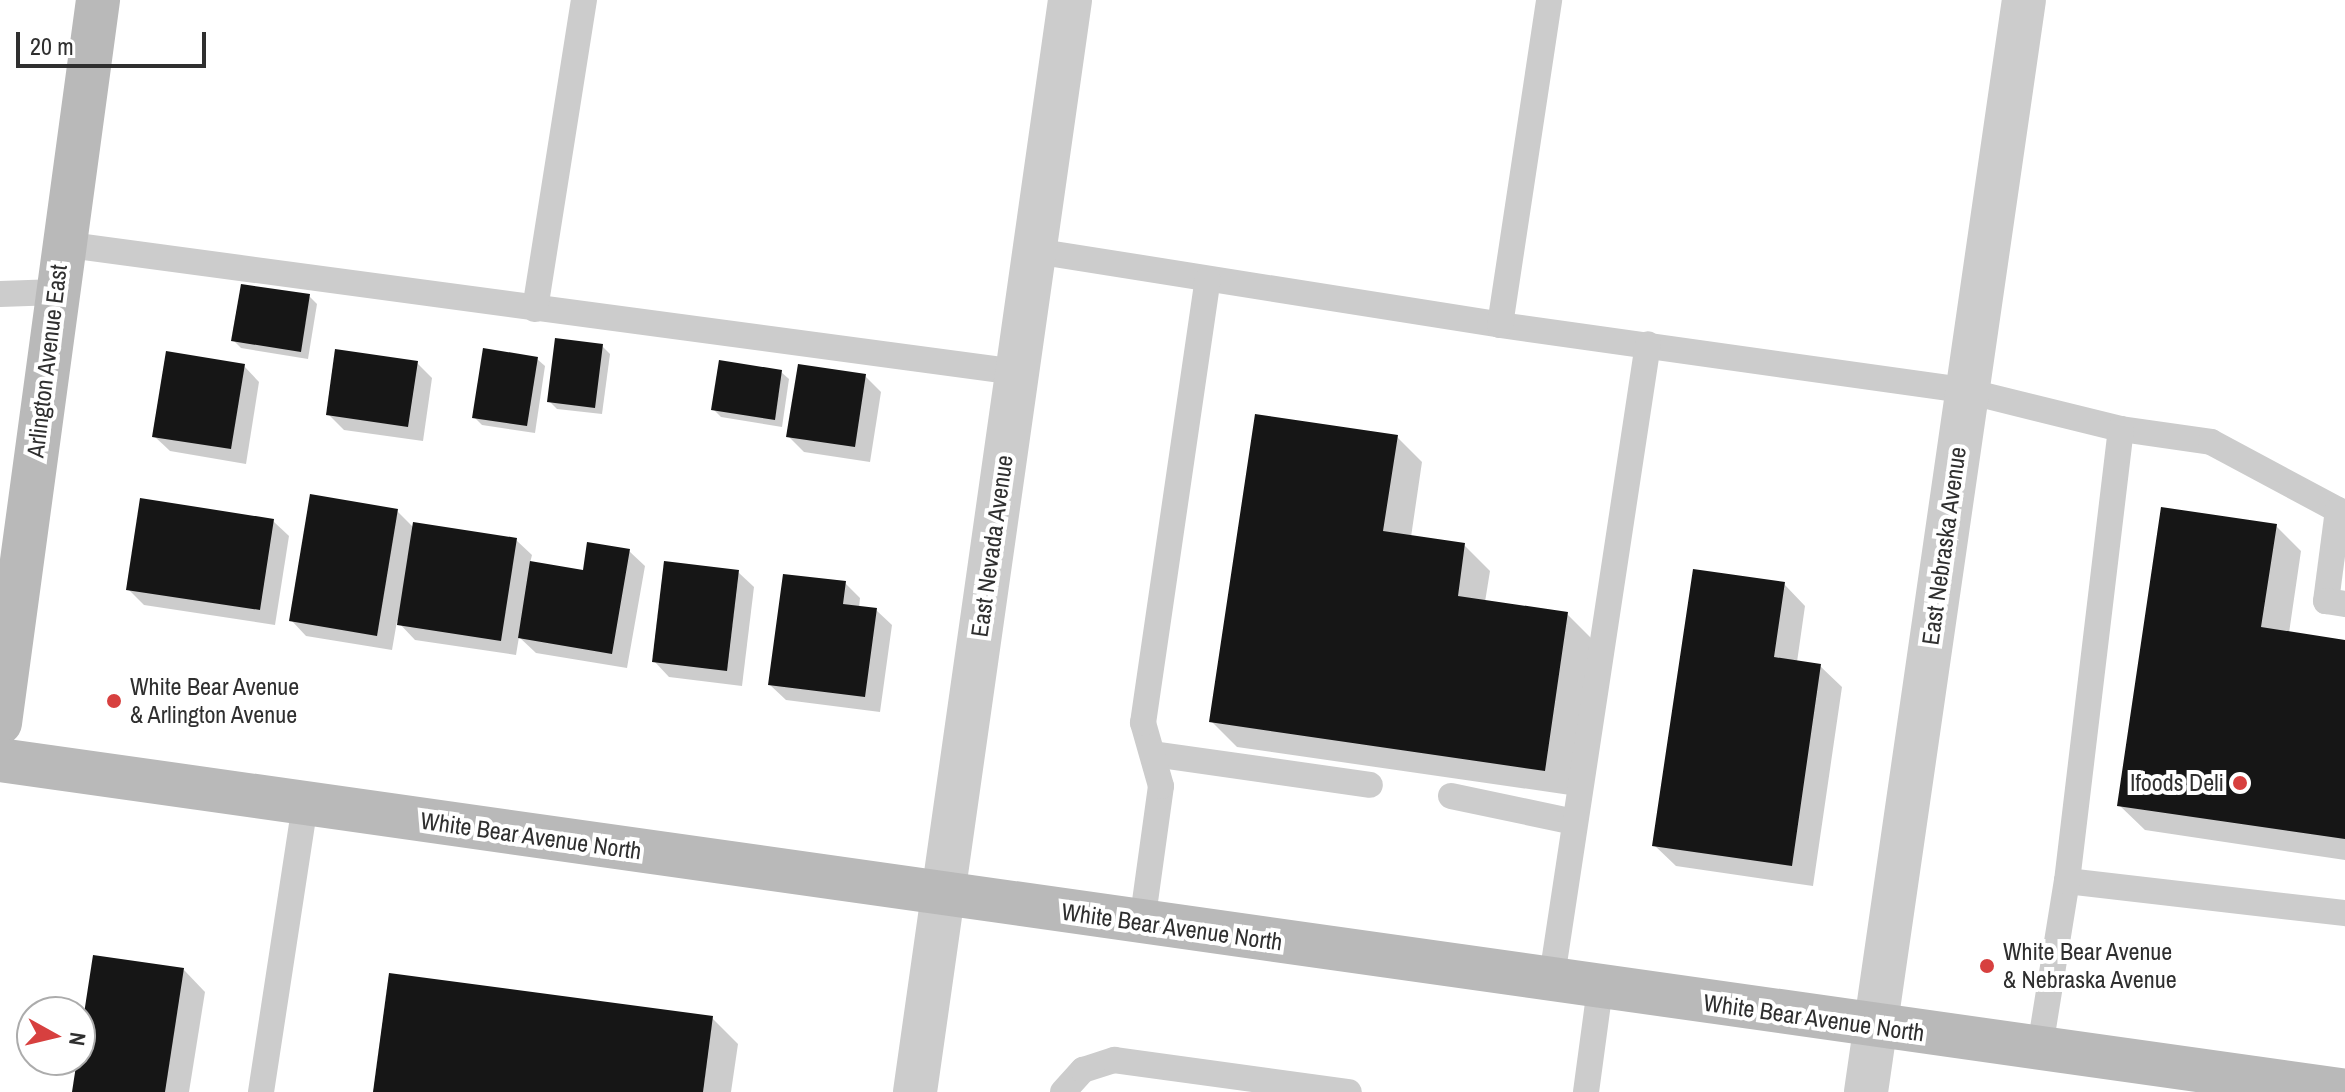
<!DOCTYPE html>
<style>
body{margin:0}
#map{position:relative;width:2345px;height:1092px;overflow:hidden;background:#fff;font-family:"Archivo Narrow",sans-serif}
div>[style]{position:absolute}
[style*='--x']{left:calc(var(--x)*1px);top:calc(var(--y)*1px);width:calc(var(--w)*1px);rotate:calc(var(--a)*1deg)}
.shadow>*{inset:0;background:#0003}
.building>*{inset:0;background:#161616}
.lane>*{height:26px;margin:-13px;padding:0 13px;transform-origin:13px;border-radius:13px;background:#ccc}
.street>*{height:44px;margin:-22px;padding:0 22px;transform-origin:22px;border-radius:22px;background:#ccc}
.secondary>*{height:44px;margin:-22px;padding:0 22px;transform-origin:22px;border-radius:22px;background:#b9b9b9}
.dots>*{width:22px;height:22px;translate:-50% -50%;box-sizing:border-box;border:4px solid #fff;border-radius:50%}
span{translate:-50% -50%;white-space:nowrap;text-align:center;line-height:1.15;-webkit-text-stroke:8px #fff;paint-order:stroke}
.street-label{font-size:24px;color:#2f2f2f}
.poi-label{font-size:24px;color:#2f2f2f}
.left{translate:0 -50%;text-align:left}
.right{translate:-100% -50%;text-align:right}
.north{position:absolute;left:16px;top:996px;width:80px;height:80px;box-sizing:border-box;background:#fff;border:2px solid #acacac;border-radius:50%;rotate:98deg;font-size:22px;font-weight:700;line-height:32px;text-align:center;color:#2f2f2f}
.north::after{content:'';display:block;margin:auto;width:28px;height:36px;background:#d7403f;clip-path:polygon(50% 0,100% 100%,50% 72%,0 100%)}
.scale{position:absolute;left:16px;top:32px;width:190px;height:36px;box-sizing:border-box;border:4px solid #2f2f2f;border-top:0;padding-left:10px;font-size:24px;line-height:28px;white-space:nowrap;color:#2f2f2f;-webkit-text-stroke:6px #fff;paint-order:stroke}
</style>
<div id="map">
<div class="shadow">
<div style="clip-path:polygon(309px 296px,317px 304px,308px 359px,241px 348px,233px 340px)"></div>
<div style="clip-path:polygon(602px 346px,610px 354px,602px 414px,557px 409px,549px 401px)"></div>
<div style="clip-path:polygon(537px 359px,545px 366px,535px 433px,482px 425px,474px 417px)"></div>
<div style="clip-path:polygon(417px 363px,432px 378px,423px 441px,344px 430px,328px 414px)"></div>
<div style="clip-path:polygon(244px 366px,259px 382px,246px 464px,170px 451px,154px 436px)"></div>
<div style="clip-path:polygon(781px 372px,789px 379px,782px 427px,721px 417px,714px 410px)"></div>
<div style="clip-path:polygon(865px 376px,881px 392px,870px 462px,804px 452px,788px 436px)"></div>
<div style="clip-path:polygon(1397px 437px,1422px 462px,1411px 537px,1464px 545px,1490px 571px,1485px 602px,1567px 614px,1593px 640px,1570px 795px,1237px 747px,1212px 722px)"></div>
<div style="clip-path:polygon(397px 511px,414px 528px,516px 540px,532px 555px,530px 563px,584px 572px,629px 551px,645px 566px,627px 668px,536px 653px,519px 637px,516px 655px,415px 640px,397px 621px,392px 650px,306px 636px,291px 620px)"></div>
<div style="clip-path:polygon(273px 521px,289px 536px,275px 625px,144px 605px,128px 589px)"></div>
<div style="clip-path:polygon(2276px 526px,2301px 551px,2289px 633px,2345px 642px,2345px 860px,2145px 830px,2119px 805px)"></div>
<div style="clip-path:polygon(738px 572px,754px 587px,742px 686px,669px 677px,654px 661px)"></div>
<div style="clip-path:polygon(845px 583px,860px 598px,859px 608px,876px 610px,892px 625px,880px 712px,786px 700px,770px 685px)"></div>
<div style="clip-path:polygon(1784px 584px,1805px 606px,1797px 662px,1820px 666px,1842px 687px,1813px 886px,1676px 866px,1654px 845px)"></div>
<div style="clip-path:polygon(184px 970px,205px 992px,189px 1092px,74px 1092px)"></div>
<div style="clip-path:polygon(712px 1018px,738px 1044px,731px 1092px,375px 1092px)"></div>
</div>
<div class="building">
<div style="clip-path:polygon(241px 284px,310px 294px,301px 352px,231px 341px)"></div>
<div style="clip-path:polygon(555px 338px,603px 344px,595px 408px,547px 402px)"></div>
<div style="clip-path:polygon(483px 348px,538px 357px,527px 426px,472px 418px)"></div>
<div style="clip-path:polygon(335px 349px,418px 361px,408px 427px,326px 415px)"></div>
<div style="clip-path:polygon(166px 351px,245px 364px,231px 449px,152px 437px)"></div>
<div style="clip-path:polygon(719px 360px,782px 370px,775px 420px,711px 410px)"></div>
<div style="clip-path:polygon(798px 364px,866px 374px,855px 447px,786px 437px)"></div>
<div style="clip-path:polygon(1255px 414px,1398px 435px,1383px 531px,1465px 543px,1458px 596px,1568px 612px,1545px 771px,1209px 722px)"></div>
<div style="clip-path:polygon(310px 494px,398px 509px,377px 636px,289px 621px)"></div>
<div style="clip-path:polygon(140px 498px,274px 519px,260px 610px,126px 590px)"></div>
<div style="clip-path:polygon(2161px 507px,2277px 524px,2261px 627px,2345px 640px,2345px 839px,2117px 806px)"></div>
<div style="clip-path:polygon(413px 522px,517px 538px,501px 641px,397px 625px)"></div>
<div style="clip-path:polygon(587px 542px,630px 549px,612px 654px,518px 638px,530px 561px,583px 570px)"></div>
<div style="clip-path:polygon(664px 561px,739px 570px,727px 671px,652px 662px)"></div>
<div style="clip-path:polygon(1693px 569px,1785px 582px,1774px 657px,1821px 664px,1792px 866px,1652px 846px)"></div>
<div style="clip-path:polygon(783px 574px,846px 581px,843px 604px,877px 608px,865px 697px,768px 685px)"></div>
<div style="clip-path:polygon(93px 955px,184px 968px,165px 1092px,72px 1092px)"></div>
<div style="clip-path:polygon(389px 973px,713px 1016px,703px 1092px,373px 1092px)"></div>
</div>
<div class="lane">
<div style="--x:62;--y:244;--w:963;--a:7.64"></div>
<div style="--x:1035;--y:251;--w:471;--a:9"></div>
<div style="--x:1500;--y:325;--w:472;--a:8"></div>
<div style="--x:1967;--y:391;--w:159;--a:13.9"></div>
<div style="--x:2121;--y:429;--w:91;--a:8.2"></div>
<div style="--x:2211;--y:442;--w:144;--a:28.2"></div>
<div style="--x:2338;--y:510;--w:92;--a:97.5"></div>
<div style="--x:2326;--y:601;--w:19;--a:9"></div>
<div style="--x:0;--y:294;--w:57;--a:-2"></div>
<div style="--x:535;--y:309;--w:313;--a:-81"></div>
<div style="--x:1500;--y:325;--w:329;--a:-81.4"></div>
<div style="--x:1153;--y:754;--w:219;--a:8.1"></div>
<div style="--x:1451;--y:796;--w:126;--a:11.9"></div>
<div style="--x:2067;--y:881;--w:280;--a:6.6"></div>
<div style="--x:1142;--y:923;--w:138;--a:-82.1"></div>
<div style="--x:1161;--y:786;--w:66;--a:-105.9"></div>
<div style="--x:1143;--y:723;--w:448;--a:-81.7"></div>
<div style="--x:1551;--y:983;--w:646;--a:-81.37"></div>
<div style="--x:2040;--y:1047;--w:168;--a:-80.8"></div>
<div style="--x:2067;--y:881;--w:455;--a:-83.2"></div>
<div style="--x:261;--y:1092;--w:291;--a:-81.3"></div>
<div style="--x:1063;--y:1092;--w:30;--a:-48"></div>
<div style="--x:1083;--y:1070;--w:33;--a:-18"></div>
<div style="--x:1114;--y:1060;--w:237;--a:7.8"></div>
<div style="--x:1586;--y:1092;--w:104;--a:-82.3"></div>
</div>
<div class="street">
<div style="--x:915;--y:1092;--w:1103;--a:-81.92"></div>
<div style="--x:1866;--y:1092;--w:1103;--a:-81.77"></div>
</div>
<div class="secondary">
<div style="--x:0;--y:723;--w:730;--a:-82.28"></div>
<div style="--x:0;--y:760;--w:2368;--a:8.03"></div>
</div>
<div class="dots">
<div style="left:114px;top:701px;background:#d7403f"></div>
<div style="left:2240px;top:783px;background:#d7403f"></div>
<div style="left:1987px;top:966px;background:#d7403f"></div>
</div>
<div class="street-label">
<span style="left:47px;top:361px;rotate:-83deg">Arlington Avenue East</span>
<span style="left:992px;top:546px;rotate:-82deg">East Nevada Avenue</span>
<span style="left:1944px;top:546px;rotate:-82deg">East Nebraska Avenue</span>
<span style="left:531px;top:836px;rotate:8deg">White Bear Avenue North</span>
<span style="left:1172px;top:927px;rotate:8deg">White Bear Avenue North</span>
<span style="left:1814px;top:1018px;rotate:8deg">White Bear Avenue North</span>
</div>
<div class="poi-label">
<span class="left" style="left:130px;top:701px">White Bear Avenue<br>&amp; Arlington Avenue</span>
<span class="right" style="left:2224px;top:783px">Ifoods Deli</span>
<span class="left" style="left:2003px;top:966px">White Bear Avenue<br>&amp; Nebraska Avenue</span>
</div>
<div class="north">N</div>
<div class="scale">20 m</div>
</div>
